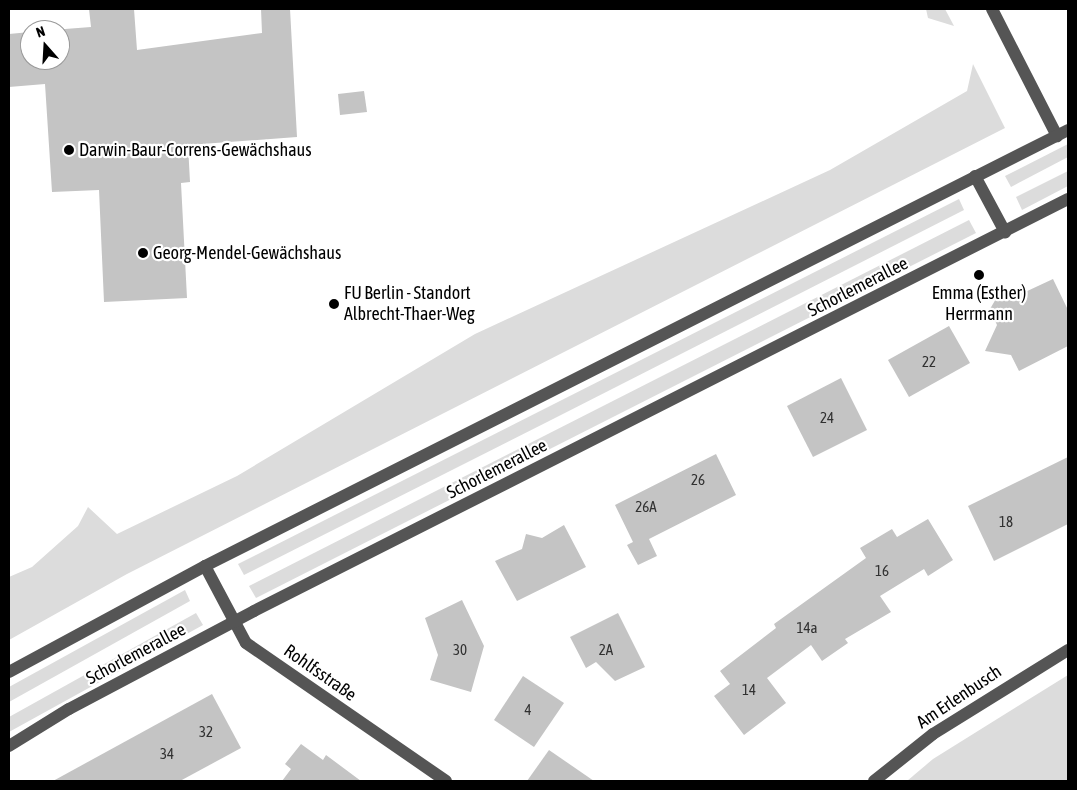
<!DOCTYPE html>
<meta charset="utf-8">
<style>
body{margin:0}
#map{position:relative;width:1077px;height:790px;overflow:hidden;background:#fff;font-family:"Asap Condensed",sans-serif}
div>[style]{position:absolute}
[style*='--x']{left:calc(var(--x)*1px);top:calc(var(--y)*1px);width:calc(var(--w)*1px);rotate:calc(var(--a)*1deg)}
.green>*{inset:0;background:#dcdcdc}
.building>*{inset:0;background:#c4c4c4}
.minor>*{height:12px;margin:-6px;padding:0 6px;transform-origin:6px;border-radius:6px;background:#555}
.dots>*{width:14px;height:14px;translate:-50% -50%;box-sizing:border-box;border:2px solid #fff;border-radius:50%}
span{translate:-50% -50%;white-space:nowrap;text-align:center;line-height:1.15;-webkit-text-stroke:4.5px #fff;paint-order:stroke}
.number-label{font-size:15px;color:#313131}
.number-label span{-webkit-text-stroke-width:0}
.poi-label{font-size:18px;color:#000}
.left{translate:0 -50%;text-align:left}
.street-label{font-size:18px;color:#000}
.frame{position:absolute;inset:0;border:10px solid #000;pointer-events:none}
.north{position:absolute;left:20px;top:20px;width:50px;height:50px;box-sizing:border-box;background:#fff;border:1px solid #999;border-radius:50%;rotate:341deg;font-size:14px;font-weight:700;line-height:20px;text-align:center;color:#000}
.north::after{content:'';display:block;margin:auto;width:18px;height:22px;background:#000;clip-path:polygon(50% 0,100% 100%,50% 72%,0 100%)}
</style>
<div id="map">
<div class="green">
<div style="clip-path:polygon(926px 9px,945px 9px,954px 26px,928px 18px)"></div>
<div style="clip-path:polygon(973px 64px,1005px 128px,127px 574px,9px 640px,9px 577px,32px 567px,78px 526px,88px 507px,117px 534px,237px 476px,475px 334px,830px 170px,967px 91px)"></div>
<div style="clip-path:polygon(1068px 144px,1068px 157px,1011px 187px,1005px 176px)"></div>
<div style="clip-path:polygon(1068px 171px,1068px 186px,1022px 210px,1016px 197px)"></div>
<div style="clip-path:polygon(959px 199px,964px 210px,557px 417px,244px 575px,238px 564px)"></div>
<div style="clip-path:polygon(969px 220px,976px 233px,256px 598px,249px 586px)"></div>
<div style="clip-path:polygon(185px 590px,190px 601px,9px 702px,9px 687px)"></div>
<div style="clip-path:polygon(196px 613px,203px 625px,9px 732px,9px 717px)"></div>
<div style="clip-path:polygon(1068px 675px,1068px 781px,907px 781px,933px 759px)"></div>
</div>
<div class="building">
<div style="clip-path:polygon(89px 9px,134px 9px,137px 50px,262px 33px,261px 9px,290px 9px,297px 137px,188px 145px,190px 182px,181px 183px,187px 298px,104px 302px,99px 190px,52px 192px,45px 84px,9px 87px,9px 34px,30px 32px,30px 60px,60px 60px,60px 30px,52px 30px,91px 27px)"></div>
<div style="clip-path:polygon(364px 91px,367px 112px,340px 115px,338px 94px)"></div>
<div style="clip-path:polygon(1053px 279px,1068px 310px,1068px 346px,1019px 371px,1011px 355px,985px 351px,997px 325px,990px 309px,997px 297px,1007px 292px,1023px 293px)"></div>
<div style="clip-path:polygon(949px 326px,970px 363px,909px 397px,888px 360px)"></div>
<div style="clip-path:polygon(841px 378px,867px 430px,813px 457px,787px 406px)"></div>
<div style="clip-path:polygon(716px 454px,736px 495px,649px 539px,657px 556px,638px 565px,627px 545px,633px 542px,615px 505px)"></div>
<div style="clip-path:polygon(1068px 457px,1068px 524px,994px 561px,968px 506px)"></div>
<div style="clip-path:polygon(928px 519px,953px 560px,928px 576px,924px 569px,880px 596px,891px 612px,845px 639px,848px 643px,822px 661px,811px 645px,767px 678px,786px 703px,744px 735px,714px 696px,730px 684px,720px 671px,776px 628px,774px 624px,866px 558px,860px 548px,892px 529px,897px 537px)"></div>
<div style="clip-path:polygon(564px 525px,586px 567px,517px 601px,495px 561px,522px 549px,526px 534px,542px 538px)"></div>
<div style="clip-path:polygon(462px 600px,484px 646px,471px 692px,430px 680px,438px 655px,425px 618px)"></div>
<div style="clip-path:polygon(618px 613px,645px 667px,615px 681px,596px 662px,586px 668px,570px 637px)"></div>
<div style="clip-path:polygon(523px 676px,564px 703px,534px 747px,494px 720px)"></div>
<div style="clip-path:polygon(212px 694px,241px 748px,180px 781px,53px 781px)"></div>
<div style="clip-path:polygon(301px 744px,323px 760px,326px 755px,361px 781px,282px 781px,291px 769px,285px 764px)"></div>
<div style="clip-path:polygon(549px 750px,594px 781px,527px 781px)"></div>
</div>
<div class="minor">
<div style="--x:992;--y:9;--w:143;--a:62.9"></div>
<div style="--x:975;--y:176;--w:64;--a:61.8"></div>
<div style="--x:205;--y:566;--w:87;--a:62"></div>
<div style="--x:246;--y:643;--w:243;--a:34.6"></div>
<div style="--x:9;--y:672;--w:223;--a:-28.4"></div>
<div style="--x:205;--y:566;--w:967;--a:-26.8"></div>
<div style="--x:9;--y:746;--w:70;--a:-31.7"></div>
<div style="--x:69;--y:709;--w:209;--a:-27.9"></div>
<div style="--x:254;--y:611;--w:912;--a:-26.85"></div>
<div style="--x:874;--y:781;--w:75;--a:-38.5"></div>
<div style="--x:933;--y:734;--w:159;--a:-31.9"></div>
</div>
<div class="dots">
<div style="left:69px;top:150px;background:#000"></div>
<div style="left:143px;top:253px;background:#000"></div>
<div style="left:979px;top:275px;background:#000"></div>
<div style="left:334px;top:304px;background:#000"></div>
</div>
<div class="number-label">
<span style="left:929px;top:362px">22</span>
<span style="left:827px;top:418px">24</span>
<span style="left:698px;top:480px">26</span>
<span style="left:646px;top:507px">26A</span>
<span style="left:1006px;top:522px">18</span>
<span style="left:882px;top:571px">16</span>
<span style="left:807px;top:628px">14a</span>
<span style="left:460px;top:650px">30</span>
<span style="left:606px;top:650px">2A</span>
<span style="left:749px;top:690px">14</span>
<span style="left:528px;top:710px">4</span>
<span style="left:206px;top:732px">32</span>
<span style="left:167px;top:754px">34</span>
</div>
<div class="poi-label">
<span class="left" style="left:79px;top:150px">Darwin-Baur-Correns-Gewächshaus</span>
<span class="left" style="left:153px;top:253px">Georg-Mendel-Gewächshaus</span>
<span class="left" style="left:344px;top:304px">FU Berlin - Standort<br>Albrecht-Thaer-Weg</span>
<span style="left:979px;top:304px">Emma (Esther)<br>Herrmann</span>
</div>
<div class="street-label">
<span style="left:858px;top:287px;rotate:-27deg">Schorlemerallee</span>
<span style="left:497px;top:469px;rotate:-27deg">Schorlemerallee</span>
<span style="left:136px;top:654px;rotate:-28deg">Schorlemerallee</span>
<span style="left:320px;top:673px;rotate:35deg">Rohlfsstraße</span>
<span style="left:959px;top:697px;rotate:-34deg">Am Erlenbusch</span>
</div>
<div class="frame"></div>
<div class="north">N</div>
</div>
